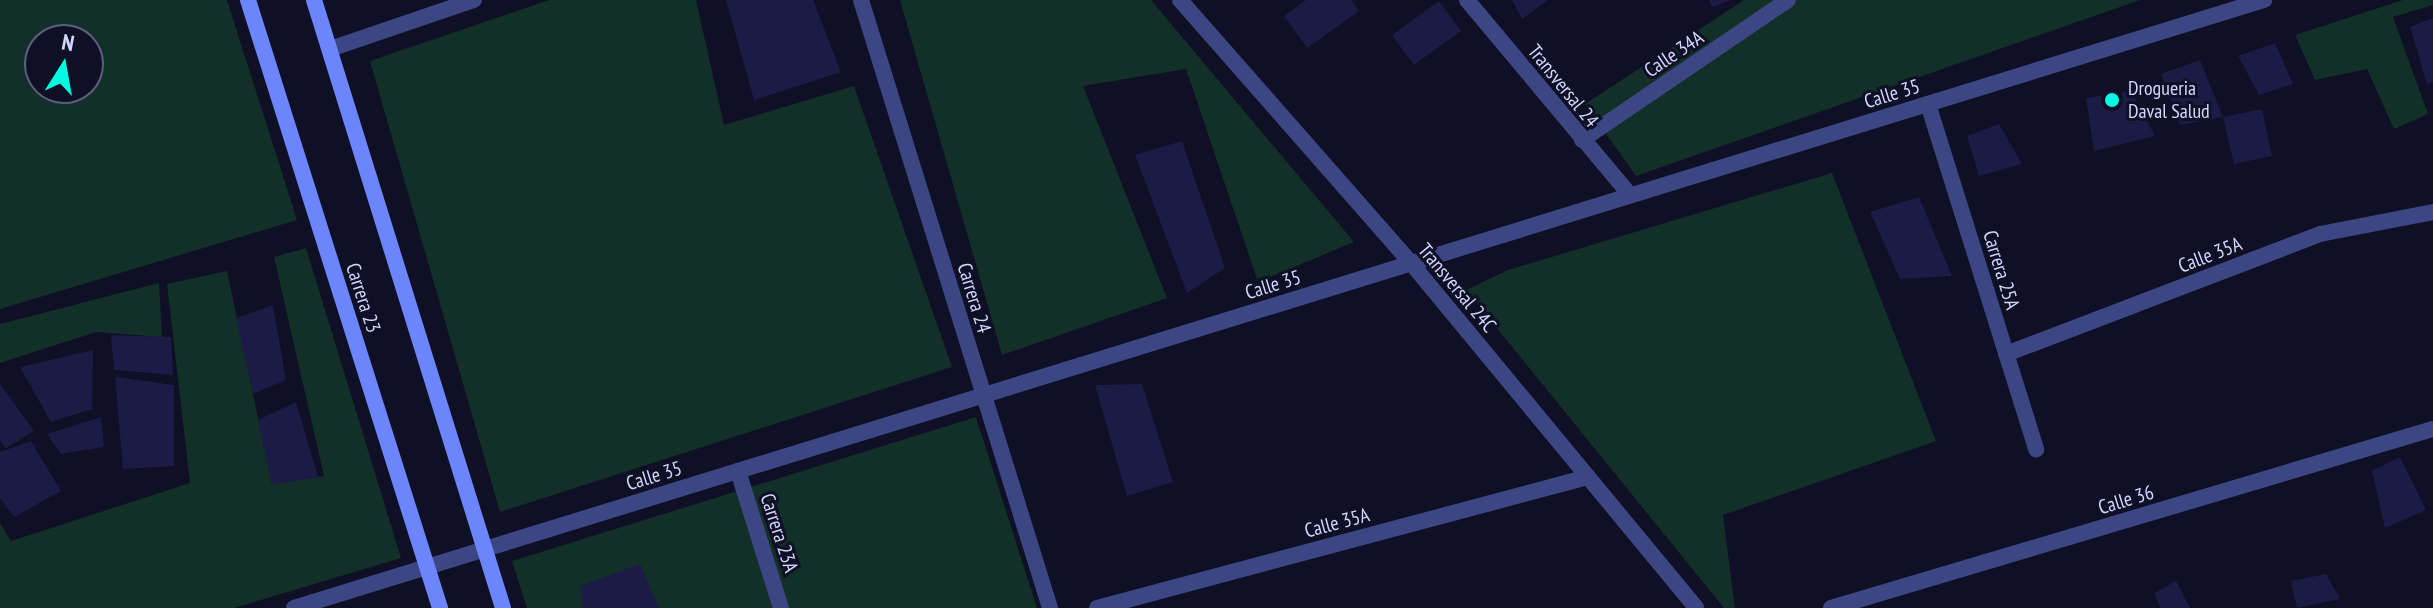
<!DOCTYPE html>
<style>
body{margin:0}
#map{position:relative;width:2433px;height:608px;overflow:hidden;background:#0f0f25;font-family:"PT Sans Narrow",sans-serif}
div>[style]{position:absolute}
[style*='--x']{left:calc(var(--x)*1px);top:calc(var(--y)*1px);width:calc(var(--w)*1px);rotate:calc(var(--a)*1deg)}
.green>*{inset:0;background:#122f28}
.building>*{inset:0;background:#1c1b45}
.street>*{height:16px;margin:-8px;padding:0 8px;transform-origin:8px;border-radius:8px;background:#3b4683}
.secondary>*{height:16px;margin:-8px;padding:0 8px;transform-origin:8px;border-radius:8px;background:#6c85fd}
.dots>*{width:22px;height:22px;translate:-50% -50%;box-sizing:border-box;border:4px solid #0f0f25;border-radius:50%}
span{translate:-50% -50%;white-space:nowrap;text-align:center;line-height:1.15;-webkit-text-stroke:6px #0f0f25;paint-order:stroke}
.street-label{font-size:20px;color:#d3d7fe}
.poi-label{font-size:20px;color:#d3d7fe}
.left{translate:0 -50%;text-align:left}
.north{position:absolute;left:24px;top:24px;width:80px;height:80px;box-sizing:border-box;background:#0f0f25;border:2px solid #5d5f7c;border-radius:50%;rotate:11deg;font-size:22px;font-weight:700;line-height:32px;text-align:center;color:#d3d7fe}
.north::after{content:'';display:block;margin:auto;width:28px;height:36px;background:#03fae2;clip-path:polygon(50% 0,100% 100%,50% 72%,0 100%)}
</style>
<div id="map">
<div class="green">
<div style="clip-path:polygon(evenodd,0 0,227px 0,297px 220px,0 309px,0 0,40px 40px,88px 40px,88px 88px,40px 88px,40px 40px)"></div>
<div style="clip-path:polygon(549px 0,696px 0,724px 125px,854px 86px,952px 367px,500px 512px,370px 61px)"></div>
<div style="clip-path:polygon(900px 0,1151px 0,1354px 242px,1258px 282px,1186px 69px,1083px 86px,1167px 298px,1002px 355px)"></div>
<div style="clip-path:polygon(1744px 0,2140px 0,1636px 176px,1585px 104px)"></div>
<div style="clip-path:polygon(2403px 0,2433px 0,2433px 5px,2393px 17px,2428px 114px,2394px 129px,2367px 69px,2315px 80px,2295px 35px)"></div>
<div style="clip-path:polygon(1832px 173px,1936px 441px,1723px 515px,1735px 608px,1724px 608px,1466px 290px,1508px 270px)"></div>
<div style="clip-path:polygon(306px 248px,401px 558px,234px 608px,0 608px,0 523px,11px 541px,190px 483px,167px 284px,227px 271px,272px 484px,324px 476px,274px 257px)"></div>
<div style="clip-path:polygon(159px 283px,162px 337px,96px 332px,0 363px,0 324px)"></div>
<div style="clip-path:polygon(976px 417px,1037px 608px,527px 608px,512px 561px)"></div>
</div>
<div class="building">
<div style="clip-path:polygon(726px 0,813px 0,841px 72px,754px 100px)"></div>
<div style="clip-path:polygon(1306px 0,1351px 0,1359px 11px,1307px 48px,1284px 16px)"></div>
<div style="clip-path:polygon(1512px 0,1548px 0,1522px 19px)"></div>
<div style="clip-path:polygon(1709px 0,1731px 0,1712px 7px)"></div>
<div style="clip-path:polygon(1439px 1px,1461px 31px,1414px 65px,1392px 35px)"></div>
<div style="clip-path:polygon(2433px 18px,2433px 82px,2427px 84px,2410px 27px)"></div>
<div style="clip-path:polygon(2275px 43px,2293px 84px,2259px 95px,2238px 56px)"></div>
<div style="clip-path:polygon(2200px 60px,2223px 117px,2180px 125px,2161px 74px)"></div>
<div style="clip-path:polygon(2131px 91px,2155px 136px,2094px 151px,2086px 98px)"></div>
<div style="clip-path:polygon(2262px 109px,2272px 156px,2234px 164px,2223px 117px)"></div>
<div style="clip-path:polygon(1999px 124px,2022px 164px,1979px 176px,1967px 136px)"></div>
<div style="clip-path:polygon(1182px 141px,1225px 268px,1187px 293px,1135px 155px)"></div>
<div style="clip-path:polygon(1919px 197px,1952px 276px,1900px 279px,1870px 212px)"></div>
<div style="clip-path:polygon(273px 305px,286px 380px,253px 394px,236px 318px)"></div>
<div style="clip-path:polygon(111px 335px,171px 337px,173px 375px,114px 370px)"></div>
<div style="clip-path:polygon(93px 350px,92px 409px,51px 422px,20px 367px)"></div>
<div style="clip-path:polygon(115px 377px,174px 385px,174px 466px,123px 469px)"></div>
<div style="clip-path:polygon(0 384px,34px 431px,6px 448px,0 441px)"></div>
<div style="clip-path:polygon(1142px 384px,1173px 482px,1127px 496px,1095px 385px)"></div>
<div style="clip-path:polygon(296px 402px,318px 477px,272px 485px,258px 420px)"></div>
<div style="clip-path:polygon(101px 417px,104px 447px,61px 454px,47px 434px)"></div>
<div style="clip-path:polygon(31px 441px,61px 491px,14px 517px,0 498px,0 452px)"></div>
<div style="clip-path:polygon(2400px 457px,2426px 510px,2385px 528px,2372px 471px)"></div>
<div style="clip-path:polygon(640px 564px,659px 608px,583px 608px,580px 586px)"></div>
<div style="clip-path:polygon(2326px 574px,2340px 599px,2297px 608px,2291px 581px)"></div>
<div style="clip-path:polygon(2176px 581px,2190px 608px,2160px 608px,2154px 593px)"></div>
</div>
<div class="street">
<div style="--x:861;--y:0;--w:637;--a:72.73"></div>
<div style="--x:1180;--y:0;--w:350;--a:48.7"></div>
<div style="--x:1411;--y:263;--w:447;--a:50.4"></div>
<div style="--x:1467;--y:0;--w:254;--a:50.1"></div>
<div style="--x:330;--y:49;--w:152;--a:-18.8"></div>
<div style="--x:1928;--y:104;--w:362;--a:72.6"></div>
<div style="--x:1582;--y:140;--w:249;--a:-34.2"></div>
<div style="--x:2006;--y:354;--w:336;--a:-20.9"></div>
<div style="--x:2320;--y:234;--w:115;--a:-11"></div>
<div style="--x:738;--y:471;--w:144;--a:72.6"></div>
<div style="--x:294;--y:608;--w:2062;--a:-17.15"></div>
<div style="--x:1097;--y:608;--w:508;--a:-14.94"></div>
<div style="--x:1831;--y:608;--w:628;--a:-16.56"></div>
</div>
<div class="secondary">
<div style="--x:248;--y:0;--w:638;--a:72.47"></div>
<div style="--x:314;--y:0;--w:637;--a:72.73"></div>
</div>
<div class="dots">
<div style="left:2112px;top:100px;background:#03fae2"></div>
</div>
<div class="street-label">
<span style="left:1674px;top:54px;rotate:-34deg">Calle 34A</span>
<span style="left:1563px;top:86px;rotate:51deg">Transversal 24</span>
<span style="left:1892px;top:94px;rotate:-17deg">Calle 35</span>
<span style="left:2210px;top:255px;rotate:-21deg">Calle 35A</span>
<span style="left:2001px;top:270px;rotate:73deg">Carrera 25A</span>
<span style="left:1273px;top:285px;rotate:-17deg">Calle 35</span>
<span style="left:1457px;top:288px;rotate:50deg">Transversal 24C</span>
<span style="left:363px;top:298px;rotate:72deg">Carrera 23</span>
<span style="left:974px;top:298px;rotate:73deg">Carrera 24</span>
<span style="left:654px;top:476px;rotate:-17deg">Calle 35</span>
<span style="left:2126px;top:500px;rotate:-17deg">Calle 36</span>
<span style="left:1337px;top:523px;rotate:-15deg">Calle 35A</span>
<span style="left:779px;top:533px;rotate:72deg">Carrera 23A</span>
</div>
<div class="poi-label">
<span class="left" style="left:2128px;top:100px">Drogueria<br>Daval Salud</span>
</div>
<div class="north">N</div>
</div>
